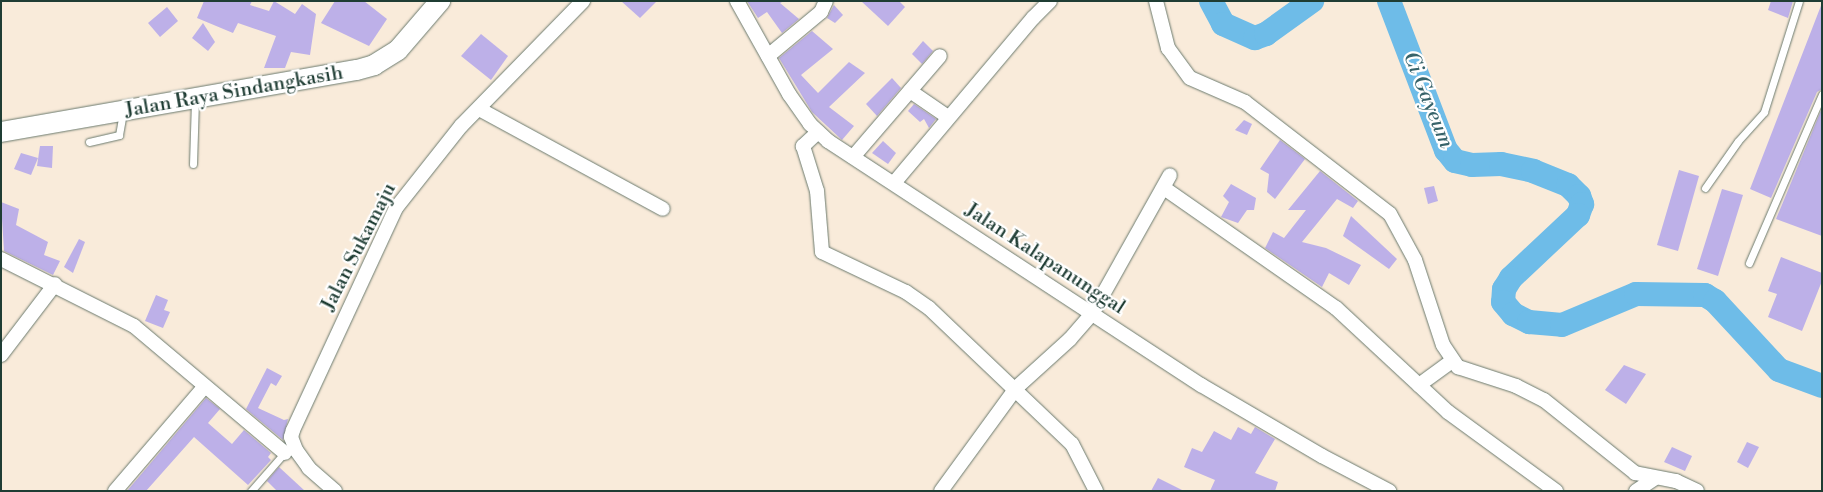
<!DOCTYPE html>
<style>
body{margin:0}
#map{position:relative;width:1823px;height:492px;overflow:hidden;background:#f9ebda;font-family:"Libre Bodoni",serif}
div>[style]{position:absolute}
[style*='--x']{left:calc(var(--x)*1px);top:calc(var(--y)*1px);width:calc(var(--w)*1px);rotate:calc(var(--a)*1deg)}
.river>*{height:24px;margin:-12px;padding:0 12px;transform-origin:12px;border-radius:12px;background:#6ebce8}
.building>*{inset:0;background:#bdb0e8}
.roads{filter:drop-shadow(0 0 1px #6b7a6e) drop-shadow(0 0 1px #6b7a6e)}
.lane>*{height:7px;margin:-3.5px;padding:0 3.5px;transform-origin:3.5px;border-radius:3.5px;background:#fff}
.street>*{height:14px;margin:-7px;padding:0 7px;transform-origin:7px;border-radius:7px;background:#fff}
.secondary>*{height:20px;margin:-10px;padding:0 10px;transform-origin:10px;border-radius:10px;background:#fff}
span{translate:-50% -50%;white-space:nowrap;text-align:center;line-height:1.15;-webkit-text-stroke:4.5px #fff;paint-order:stroke}
.street-label{font-size:20px;color:#1f3d34}
.water-label{font-size:21px;color:#37636a;font-style:italic}
.frame{position:absolute;inset:0;border:2px solid #1f3d34;pointer-events:none}
</style>
<div id="map">
<div class="river">
<div style="--x:1211;--y:1;--w:26;--a:62"></div>
<div style="--x:1223;--y:24;--w:35;--a:24"></div>
<div style="--x:1255;--y:38;--w:12;--a:-20"></div>
<div style="--x:1266;--y:34;--w:57;--a:-35.7"></div>
<div style="--x:1389;--y:1;--w:160;--a:69.1"></div>
<div style="--x:1446;--y:150;--w:14;--a:51"></div>
<div style="--x:1455;--y:161;--w:17;--a:13"></div>
<div style="--x:1472;--y:165;--w:29;--a:-2"></div>
<div style="--x:1501;--y:164;--w:33;--a:12"></div>
<div style="--x:1533;--y:171;--w:38;--a:22"></div>
<div style="--x:1568;--y:185;--w:16;--a:45"></div>
<div style="--x:1579;--y:196;--w:9;--a:69"></div>
<div style="--x:1582;--y:204;--w:12;--a:110"></div>
<div style="--x:1578;--y:215;--w:92;--a:136.8"></div>
<div style="--x:1511;--y:278;--w:13;--a:122"></div>
<div style="--x:1504;--y:289;--w:13;--a:94"></div>
<div style="--x:1503;--y:302;--w:16;--a:50"></div>
<div style="--x:1513;--y:314;--w:18;--a:27"></div>
<div style="--x:1529;--y:322;--w:33;--a:5"></div>
<div style="--x:1562;--y:325;--w:80;--a:-22.7"></div>
<div style="--x:1636;--y:294;--w:69;--a:0.8"></div>
<div style="--x:1705;--y:295;--w:12;--a:31"></div>
<div style="--x:1715;--y:301;--w:94;--a:47.2"></div>
<div style="--x:1779;--y:370;--w:46;--a:20.4"></div>
</div>
<div class="building">
<div style="clip-path:polygon(204px 1px,252px 1px,250px 5px,269px 11px,274px 1px,295px 14px,302px 4px,316px 14px,310px 55px,291px 52px,285px 68px,264px 68px,276px 36px,238px 23px,233px 33px,197px 18px)"></div>
<div style="clip-path:polygon(335px 1px,364px 1px,387px 19px,369px 46px,321px 23px)"></div>
<div style="clip-path:polygon(621px 1px,657px 1px,640px 18px)"></div>
<div style="clip-path:polygon(747px 1px,784px 1px,780px 3px,799px 19px,782px 33px,767px 12px,758px 18px)"></div>
<div style="clip-path:polygon(861px 1px,899px 1px,905px 7px,888px 26px)"></div>
<div style="clip-path:polygon(1771px 1px,1793px 1px,1788px 18px,1768px 10px)"></div>
<div style="clip-path:polygon(1822px 3px,1822px 89px,1817px 92px,1771px 198px,1750px 189px)"></div>
<div style="clip-path:polygon(834px 5px,843px 15px,835px 23px,827px 18px)"></div>
<div style="clip-path:polygon(167px 7px,178px 21px,160px 37px,148px 23px)"></div>
<div style="clip-path:polygon(203px 23px,215px 42px,208px 51px,192px 38px)"></div>
<div style="clip-path:polygon(812px 31px,833px 49px,801px 75px,818px 93px,849px 62px,865px 73px,829px 107px,854px 126px,842px 140px,812px 112px,779px 58px)"></div>
<div style="clip-path:polygon(481px 34px,508px 56px,491px 80px,461px 56px)"></div>
<div style="clip-path:polygon(923px 41px,933px 51px,922px 64px,912px 54px)"></div>
<div style="clip-path:polygon(892px 78px,901px 88px,877px 116px,866px 104px)"></div>
<div style="clip-path:polygon(914px 104px,936px 119px,929px 128px,924px 119px,920px 122px,908px 111px)"></div>
<div style="clip-path:polygon(1822px 108px,1822px 236px,1776px 219px)"></div>
<div style="clip-path:polygon(1244px 120px,1252px 124px,1247px 135px,1235px 130px)"></div>
<div style="clip-path:polygon(1280px 140px,1305px 159px,1275px 199px,1267px 192px,1269px 174px,1260px 169px)"></div>
<div style="clip-path:polygon(883px 141px,896px 153px,888px 164px,872px 153px)"></div>
<div style="clip-path:polygon(40px 146px,53px 146px,52px 168px,37px 166px)"></div>
<div style="clip-path:polygon(21px 153px,38px 158px,31px 175px,14px 169px)"></div>
<div style="clip-path:polygon(1679px 170px,1699px 176px,1678px 251px,1657px 245px)"></div>
<div style="clip-path:polygon(1320px 171px,1358px 201px,1353px 208px,1337px 199px,1302px 242px,1326px 248px,1361px 265px,1349px 285px,1329px 273px,1322px 287px,1265px 248px,1273px 232px,1284px 238px,1306px 210px,1288px 210px)"></div>
<div style="clip-path:polygon(1231px 184px,1256px 198px,1254px 210px,1247px 210px,1238px 223px,1221px 217px,1229px 202px,1223px 196px)"></div>
<div style="clip-path:polygon(1434px 186px,1438px 201px,1428px 204px,1424px 188px)"></div>
<div style="clip-path:polygon(1722px 189px,1743px 195px,1718px 276px,1697px 269px)"></div>
<div style="clip-path:polygon(1px 202px,19px 209px,16px 225px,48px 242px,44px 255px,60px 261px,53px 275px,4px 251px)"></div>
<div style="clip-path:polygon(1351px 216px,1397px 259px,1389px 269px,1343px 236px)"></div>
<div style="clip-path:polygon(79px 239px,85px 242px,73px 273px,64px 267px)"></div>
<div style="clip-path:polygon(1781px 257px,1822px 273px,1822px 281px,1802px 331px,1768px 317px,1777px 294px,1768px 291px)"></div>
<div style="clip-path:polygon(156px 295px,168px 300px,164px 310px,170px 312px,163px 328px,145px 321px)"></div>
<div style="clip-path:polygon(1624px 365px,1646px 374px,1626px 404px,1605px 390px)"></div>
<div style="clip-path:polygon(267px 368px,282px 376px,276px 386px,271px 383px,258px 408px,284px 420px,288px 419px,283px 440px,246px 409px)"></div>
<div style="clip-path:polygon(206px 398px,220px 409px,208px 423px,232px 444px,244px 430px,271px 453px,268px 457px,271px 460px,248px 485px,194px 437px,146px 491px,127px 491px)"></div>
<div style="clip-path:polygon(1238px 427px,1251px 434px,1255px 427px,1275px 439px,1255px 473px,1278px 482px,1275px 491px,1210px 491px,1215px 480px,1184px 467px,1192px 448px,1202px 452px,1214px 431px,1231px 440px)"></div>
<div style="clip-path:polygon(1747px 442px,1759px 447px,1748px 468px,1737px 462px)"></div>
<div style="clip-path:polygon(1672px 447px,1692px 456px,1685px 471px,1664px 462px)"></div>
<div style="clip-path:polygon(279px 467px,305px 491px,277px 491px,267px 481px)"></div>
<div style="clip-path:polygon(1158px 478px,1184px 491px,1151px 491px)"></div>
</div>
<div class="roads">
<div class="lane">
<div style="--x:89;--y:142;--w:31;--a:-13"></div>
<div style="--x:119;--y:135;--w:23;--a:-80"></div>
<div style="--x:193;--y:164;--w:63;--a:-88.2"></div>
<div style="--x:1705;--y:188;--w:57;--a:-54.9"></div>
<div style="--x:1738;--y:141;--w:39;--a:-48"></div>
<div style="--x:1764;--y:112;--w:116;--a:-72.5"></div>
<div style="--x:1749;--y:263;--w:184;--a:-66.6"></div>
<div style="--x:251;--y:491;--w:53;--a:-48.8"></div>
</div>
<div class="street">
<div style="--x:737;--y:1;--w:107;--a:60.8"></div>
<div style="--x:789;--y:94;--w:37;--a:55"></div>
<div style="--x:810;--y:124;--w:25;--a:43"></div>
<div style="--x:828;--y:141;--w:446;--a:33.2"></div>
<div style="--x:1201;--y:385;--w:140;--a:30.4"></div>
<div style="--x:1322;--y:456;--w:76;--a:27.6"></div>
<div style="--x:1156;--y:1;--w:49;--a:75.7"></div>
<div style="--x:1168;--y:48;--w:37;--a:54"></div>
<div style="--x:1190;--y:78;--w:60;--a:23.6"></div>
<div style="--x:1245;--y:102;--w:183;--a:37.7"></div>
<div style="--x:1390;--y:214;--w:52;--a:61.5"></div>
<div style="--x:1415;--y:260;--w:89;--a:71.8"></div>
<div style="--x:1443;--y:345;--w:27;--a:56"></div>
<div style="--x:1458;--y:367;--w:61;--a:18.1"></div>
<div style="--x:1516;--y:386;--w:31;--a:27"></div>
<div style="--x:1544;--y:400;--w:117;--a:38.7"></div>
<div style="--x:1635;--y:473;--w:42;--a:11"></div>
<div style="--x:1676;--y:481;--w:23;--a:25"></div>
<div style="--x:768;--y:56;--w:69;--a:-39.7"></div>
<div style="--x:821;--y:12;--w:12;--a:-66"></div>
<div style="--x:910;--y:91;--w:46;--a:34.4"></div>
<div style="--x:479;--y:109;--w:209;--a:28.5"></div>
<div style="--x:818;--y:132;--w:21;--a:137"></div>
<div style="--x:803;--y:146;--w:47;--a:72.7"></div>
<div style="--x:817;--y:191;--w:61;--a:85.3"></div>
<div style="--x:822;--y:252;--w:93;--a:25.5"></div>
<div style="--x:906;--y:292;--w:28;--a:35"></div>
<div style="--x:929;--y:308;--w:197;--a:43.6"></div>
<div style="--x:1072;--y:444;--w:53;--a:62.9"></div>
<div style="--x:853;--y:157;--w:133;--a:-49.3"></div>
<div style="--x:894;--y:183;--w:216;--a:-49.9"></div>
<div style="--x:1033;--y:18;--w:24;--a:-45"></div>
<div style="--x:1164;--y:188;--w:210;--a:34.9"></div>
<div style="--x:1336;--y:308;--w:153;--a:42.9"></div>
<div style="--x:1448;--y:412;--w:134;--a:36.2"></div>
<div style="--x:1;--y:259;--w:149;--a:26.7"></div>
<div style="--x:134;--y:326;--w:197;--a:40.1"></div>
<div style="--x:1;--y:355;--w:89;--a:-52.7"></div>
<div style="--x:1419;--y:385;--w:41;--a:-36"></div>
<div style="--x:115;--y:491;--w:138;--a:-49.4"></div>
<div style="--x:335;--y:491;--w:35;--a:-139"></div>
<div style="--x:309;--y:468;--w:22;--a:-126"></div>
<div style="--x:296;--y:450;--w:14;--a:-111"></div>
<div style="--x:291;--y:437;--w:7;--a:-74"></div>
<div style="--x:293;--y:430;--w:245;--a:-65.1"></div>
<div style="--x:396;--y:208;--w:105;--a:-51.6"></div>
<div style="--x:461;--y:126;--w:175;--a:-45.7"></div>
<div style="--x:941;--y:491;--w:127;--a:-53.9"></div>
<div style="--x:1016;--y:388;--w:73;--a:-42.2"></div>
<div style="--x:1070;--y:339;--w:33;--a:-49"></div>
<div style="--x:1092;--y:314;--w:159;--a:-60.7"></div>
<div style="--x:1636;--y:491;--w:22;--a:-34"></div>
</div>
<div class="secondary">
<div style="--x:1;--y:132;--w:361;--a:-9.9"></div>
<div style="--x:357;--y:70;--w:18;--a:-16"></div>
<div style="--x:374;--y:65;--w:28;--a:-32"></div>
<div style="--x:398;--y:50;--w:65;--a:-49.4"></div>
</div>
</div>
<div class="street-label">
<span style="left:234px;top:92px;rotate:-10deg">Jalan Raya Sindangkasih</span>
<span style="left:359px;top:247px;rotate:-63deg">Jalan Sukamaju</span>
<span style="left:1045px;top:259px;rotate:33deg">Jalan Kalapanunggal</span>
</div>
<div class="water-label">
<span style="left:1428px;top:100px;rotate:68deg">Ci Gayeum</span>
</div>
<div class="frame"></div>
</div>
